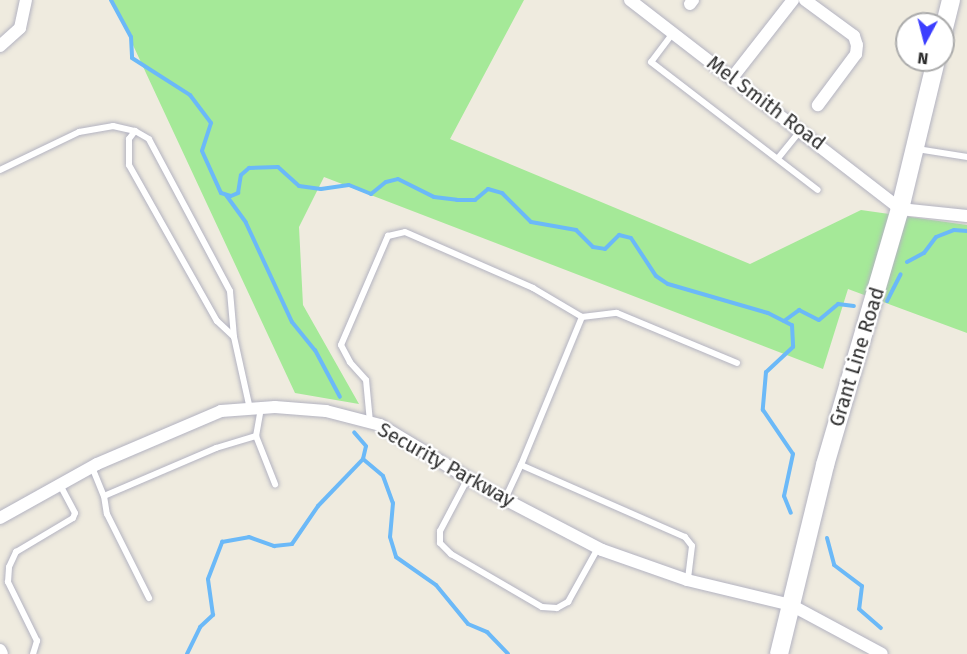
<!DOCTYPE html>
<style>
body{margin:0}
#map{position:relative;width:967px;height:654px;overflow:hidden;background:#efebdf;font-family:"Fira Sans",sans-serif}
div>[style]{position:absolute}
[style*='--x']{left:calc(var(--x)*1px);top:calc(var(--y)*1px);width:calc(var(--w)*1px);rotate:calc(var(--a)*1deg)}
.green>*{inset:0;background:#a5e998}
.stream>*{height:4px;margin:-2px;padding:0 2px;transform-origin:2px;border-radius:2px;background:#6bb9f8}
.roads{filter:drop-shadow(0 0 2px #b3b3c1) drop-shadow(0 0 2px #b3b3c1)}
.service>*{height:6px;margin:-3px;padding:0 3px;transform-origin:3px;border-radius:3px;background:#fff}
.minor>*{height:12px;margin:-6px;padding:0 6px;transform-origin:6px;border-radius:6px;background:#fff}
.secondary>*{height:18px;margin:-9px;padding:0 9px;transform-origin:9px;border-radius:9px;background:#fff}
span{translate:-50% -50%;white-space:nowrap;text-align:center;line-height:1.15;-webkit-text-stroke:4.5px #fff;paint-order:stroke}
.street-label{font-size:20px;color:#2d2d2d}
.north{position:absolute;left:895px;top:12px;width:60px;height:60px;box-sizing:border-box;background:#fff;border:2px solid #ababab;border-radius:50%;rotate:187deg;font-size:16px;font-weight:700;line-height:24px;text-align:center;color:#2d2d2d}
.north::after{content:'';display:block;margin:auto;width:21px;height:27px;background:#3c3eff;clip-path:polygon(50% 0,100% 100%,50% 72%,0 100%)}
</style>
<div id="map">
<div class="green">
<div style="clip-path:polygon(112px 0,524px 0,450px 139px,750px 264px,861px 210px,967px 225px,967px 333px,848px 289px,823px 369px,324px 177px,299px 227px,303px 305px,359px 404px,295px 393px)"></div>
</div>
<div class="stream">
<div style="--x:111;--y:0;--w:42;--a:61.6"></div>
<div style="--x:131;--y:37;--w:21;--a:87"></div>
<div style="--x:132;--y:58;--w:69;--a:32.5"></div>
<div style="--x:190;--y:95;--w:35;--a:53"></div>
<div style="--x:211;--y:123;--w:29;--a:108"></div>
<div style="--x:202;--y:151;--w:46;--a:65.7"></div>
<div style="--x:221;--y:193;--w:10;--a:17"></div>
<div style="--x:231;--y:196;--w:8;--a:-23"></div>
<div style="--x:238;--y:193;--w:18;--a:-81"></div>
<div style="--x:241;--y:175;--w:11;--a:-41"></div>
<div style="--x:249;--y:168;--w:29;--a:-2"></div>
<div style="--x:278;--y:167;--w:28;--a:42"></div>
<div style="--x:299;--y:186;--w:22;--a:8"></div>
<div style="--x:321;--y:189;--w:28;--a:-8"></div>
<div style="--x:349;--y:185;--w:24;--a:22"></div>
<div style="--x:371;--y:194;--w:19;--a:-39"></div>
<div style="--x:386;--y:182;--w:12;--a:-14"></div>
<div style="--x:398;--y:179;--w:40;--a:26.6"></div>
<div style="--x:434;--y:197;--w:23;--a:7"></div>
<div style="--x:457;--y:200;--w:18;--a:0"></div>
<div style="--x:475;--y:200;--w:17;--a:-40"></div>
<div style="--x:488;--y:189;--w:15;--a:16"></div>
<div style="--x:502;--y:193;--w:41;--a:45"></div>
<div style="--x:531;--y:222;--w:46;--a:10.1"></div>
<div style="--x:576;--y:230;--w:24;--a:45"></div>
<div style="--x:593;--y:247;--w:12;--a:9"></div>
<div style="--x:605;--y:249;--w:20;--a:-45"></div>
<div style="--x:619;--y:235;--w:12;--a:14"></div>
<div style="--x:631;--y:238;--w:45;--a:56.7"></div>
<div style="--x:656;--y:276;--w:14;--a:34"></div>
<div style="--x:668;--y:284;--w:104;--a:16.2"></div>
<div style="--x:768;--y:313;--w:27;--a:27"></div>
<div style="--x:792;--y:325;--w:22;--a:87"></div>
<div style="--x:793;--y:347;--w:37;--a:137"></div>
<div style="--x:766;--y:372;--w:38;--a:95"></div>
<div style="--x:763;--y:410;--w:53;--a:55.7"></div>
<div style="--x:793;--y:454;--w:43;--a:102.1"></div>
<div style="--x:784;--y:496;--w:18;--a:68"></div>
<div style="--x:226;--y:195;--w:34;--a:54"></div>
<div style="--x:246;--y:223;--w:109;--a:65.1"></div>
<div style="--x:292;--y:322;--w:36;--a:51"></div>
<div style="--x:315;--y:350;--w:53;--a:62"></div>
<div style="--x:907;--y:262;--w:19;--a:-28"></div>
<div style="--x:924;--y:253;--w:20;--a:-53"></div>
<div style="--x:936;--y:237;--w:19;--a:-21"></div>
<div style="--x:954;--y:230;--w:13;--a:4"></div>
<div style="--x:887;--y:301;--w:30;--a:-63"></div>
<div style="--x:784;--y:321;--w:19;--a:-36"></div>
<div style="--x:799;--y:310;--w:22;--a:27"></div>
<div style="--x:819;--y:320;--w:25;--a:-40"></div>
<div style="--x:838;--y:304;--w:16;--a:7"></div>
<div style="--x:363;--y:459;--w:26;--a:40"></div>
<div style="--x:383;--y:476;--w:29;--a:70"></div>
<div style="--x:393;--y:503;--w:34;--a:95"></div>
<div style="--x:390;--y:537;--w:21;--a:73"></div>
<div style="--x:396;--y:557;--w:49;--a:35"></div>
<div style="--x:436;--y:585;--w:50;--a:50.6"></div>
<div style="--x:468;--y:624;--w:21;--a:23"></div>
<div style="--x:487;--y:632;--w:30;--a:46"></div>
<div style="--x:827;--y:538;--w:28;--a:75"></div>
<div style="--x:834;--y:565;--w:35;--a:37"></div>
<div style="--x:862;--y:586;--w:23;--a:97"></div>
<div style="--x:859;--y:609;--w:29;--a:41"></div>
<div style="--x:187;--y:654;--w:30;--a:-64"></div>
<div style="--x:200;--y:627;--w:18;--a:-43"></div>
<div style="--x:213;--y:615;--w:36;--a:-98"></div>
<div style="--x:208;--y:579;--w:40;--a:-69"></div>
<div style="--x:222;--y:542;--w:27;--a:-10"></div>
<div style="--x:249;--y:537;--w:27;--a:20"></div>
<div style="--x:274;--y:546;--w:18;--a:-6"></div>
<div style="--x:292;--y:544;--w:46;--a:-55.6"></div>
<div style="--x:318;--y:506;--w:65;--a:-46.2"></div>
<div style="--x:363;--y:459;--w:13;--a:-77"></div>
<div style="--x:366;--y:446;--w:18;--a:-131"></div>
</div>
<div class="roads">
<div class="service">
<div style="--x:673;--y:33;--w:36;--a:127"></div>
<div style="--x:651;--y:62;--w:210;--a:37.5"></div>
<div style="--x:917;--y:149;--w:51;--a:9.1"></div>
<div style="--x:779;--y:157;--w:33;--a:-51"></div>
<div style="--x:0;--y:170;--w:88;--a:-25.7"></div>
<div style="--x:79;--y:132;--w:35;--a:-10"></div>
<div style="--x:113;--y:126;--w:23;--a:13"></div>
<div style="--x:582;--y:317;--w:35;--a:-7"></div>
<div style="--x:617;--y:313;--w:130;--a:22.6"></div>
<div style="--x:234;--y:337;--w:46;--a:-95"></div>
<div style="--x:230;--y:291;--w:172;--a:-118.1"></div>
<div style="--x:149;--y:139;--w:16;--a:-150"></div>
<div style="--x:135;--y:131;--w:10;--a:127"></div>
<div style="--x:129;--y:139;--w:26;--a:90"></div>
<div style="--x:129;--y:165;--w:179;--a:60.6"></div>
<div style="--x:217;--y:321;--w:23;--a:43"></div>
<div style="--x:234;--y:337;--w:74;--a:77.5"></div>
<div style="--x:261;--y:408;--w:28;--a:100"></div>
<div style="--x:256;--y:436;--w:52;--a:68.4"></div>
<div style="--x:370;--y:422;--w:42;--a:-95.4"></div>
<div style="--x:366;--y:380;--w:24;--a:-132"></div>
<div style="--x:350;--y:362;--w:19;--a:-118"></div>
<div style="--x:341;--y:345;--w:119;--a:-66.7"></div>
<div style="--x:388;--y:236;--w:17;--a:-13"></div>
<div style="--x:405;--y:232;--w:140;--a:23.6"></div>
<div style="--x:533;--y:288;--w:57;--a:30.6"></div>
<div style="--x:582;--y:317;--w:160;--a:112.4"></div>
<div style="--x:521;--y:465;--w:179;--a:23.7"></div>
<div style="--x:685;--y:537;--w:11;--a:52"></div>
<div style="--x:692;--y:546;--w:34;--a:97"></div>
<div style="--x:92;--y:467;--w:31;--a:68"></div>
<div style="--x:104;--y:496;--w:122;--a:-23.2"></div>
<div style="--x:216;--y:448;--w:42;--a:-16.7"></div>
<div style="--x:468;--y:478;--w:60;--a:117.8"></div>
<div style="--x:440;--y:531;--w:12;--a:90"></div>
<div style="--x:440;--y:543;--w:16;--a:45"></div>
<div style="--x:451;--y:554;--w:105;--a:30.2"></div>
<div style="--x:542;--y:607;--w:15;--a:4"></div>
<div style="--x:557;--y:608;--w:13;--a:-29"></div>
<div style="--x:568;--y:602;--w:62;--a:-60.9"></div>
<div style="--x:104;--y:496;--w:18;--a:81"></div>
<div style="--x:107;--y:514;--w:94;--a:63.4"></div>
<div style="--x:505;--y:499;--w:38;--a:-65"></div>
<div style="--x:33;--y:654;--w:14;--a:-73"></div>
<div style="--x:37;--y:641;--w:66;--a:-116.2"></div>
<div style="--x:8;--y:582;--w:15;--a:-86"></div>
<div style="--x:9;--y:567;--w:17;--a:-65"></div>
<div style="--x:16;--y:552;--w:66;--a:-30.8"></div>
<div style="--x:73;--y:518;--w:5;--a:-68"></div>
<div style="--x:75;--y:513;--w:32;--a:-118"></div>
</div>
<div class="minor">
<div style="--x:630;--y:0;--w:341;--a:37.7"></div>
<div style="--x:900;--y:209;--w:67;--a:6"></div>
<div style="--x:805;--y:0;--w:61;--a:36.3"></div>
<div style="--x:854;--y:36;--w:9;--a:72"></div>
<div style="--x:857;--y:45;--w:9;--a:96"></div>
<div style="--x:856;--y:54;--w:64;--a:126.7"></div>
<div style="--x:690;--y:4;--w:5;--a:-53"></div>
<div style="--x:0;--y:46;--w:27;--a:-42"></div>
<div style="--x:20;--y:28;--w:29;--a:-78"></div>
<div style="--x:732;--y:78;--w:99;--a:-52"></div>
<div style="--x:0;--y:518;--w:111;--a:-29.1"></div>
<div style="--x:97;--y:464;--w:135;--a:-23.1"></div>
<div style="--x:221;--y:411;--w:54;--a:-4.2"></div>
<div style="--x:275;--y:407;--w:51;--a:4.5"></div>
<div style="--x:326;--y:411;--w:56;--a:14.5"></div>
<div style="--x:380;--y:425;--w:130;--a:31.1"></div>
<div style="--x:491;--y:492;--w:125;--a:27.6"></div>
<div style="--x:602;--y:550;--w:90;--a:19.4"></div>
<div style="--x:687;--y:580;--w:107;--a:13.5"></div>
<div style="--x:791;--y:605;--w:103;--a:28.3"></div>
<div style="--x:0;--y:650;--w:4;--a:63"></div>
</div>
<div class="secondary">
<div style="--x:943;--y:32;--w:33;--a:-76"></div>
<div style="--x:779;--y:654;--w:195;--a:-76.3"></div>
<div style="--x:825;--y:465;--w:267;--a:-73.7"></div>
<div style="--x:900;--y:209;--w:153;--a:-76.4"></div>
</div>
</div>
<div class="street-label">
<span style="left:766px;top:103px;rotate:37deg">Mel Smith Road</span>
<span style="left:857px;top:357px;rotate:-73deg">Grant Line Road</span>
<span style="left:446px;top:465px;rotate:29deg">Security Parkway</span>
</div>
<div class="north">N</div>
</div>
